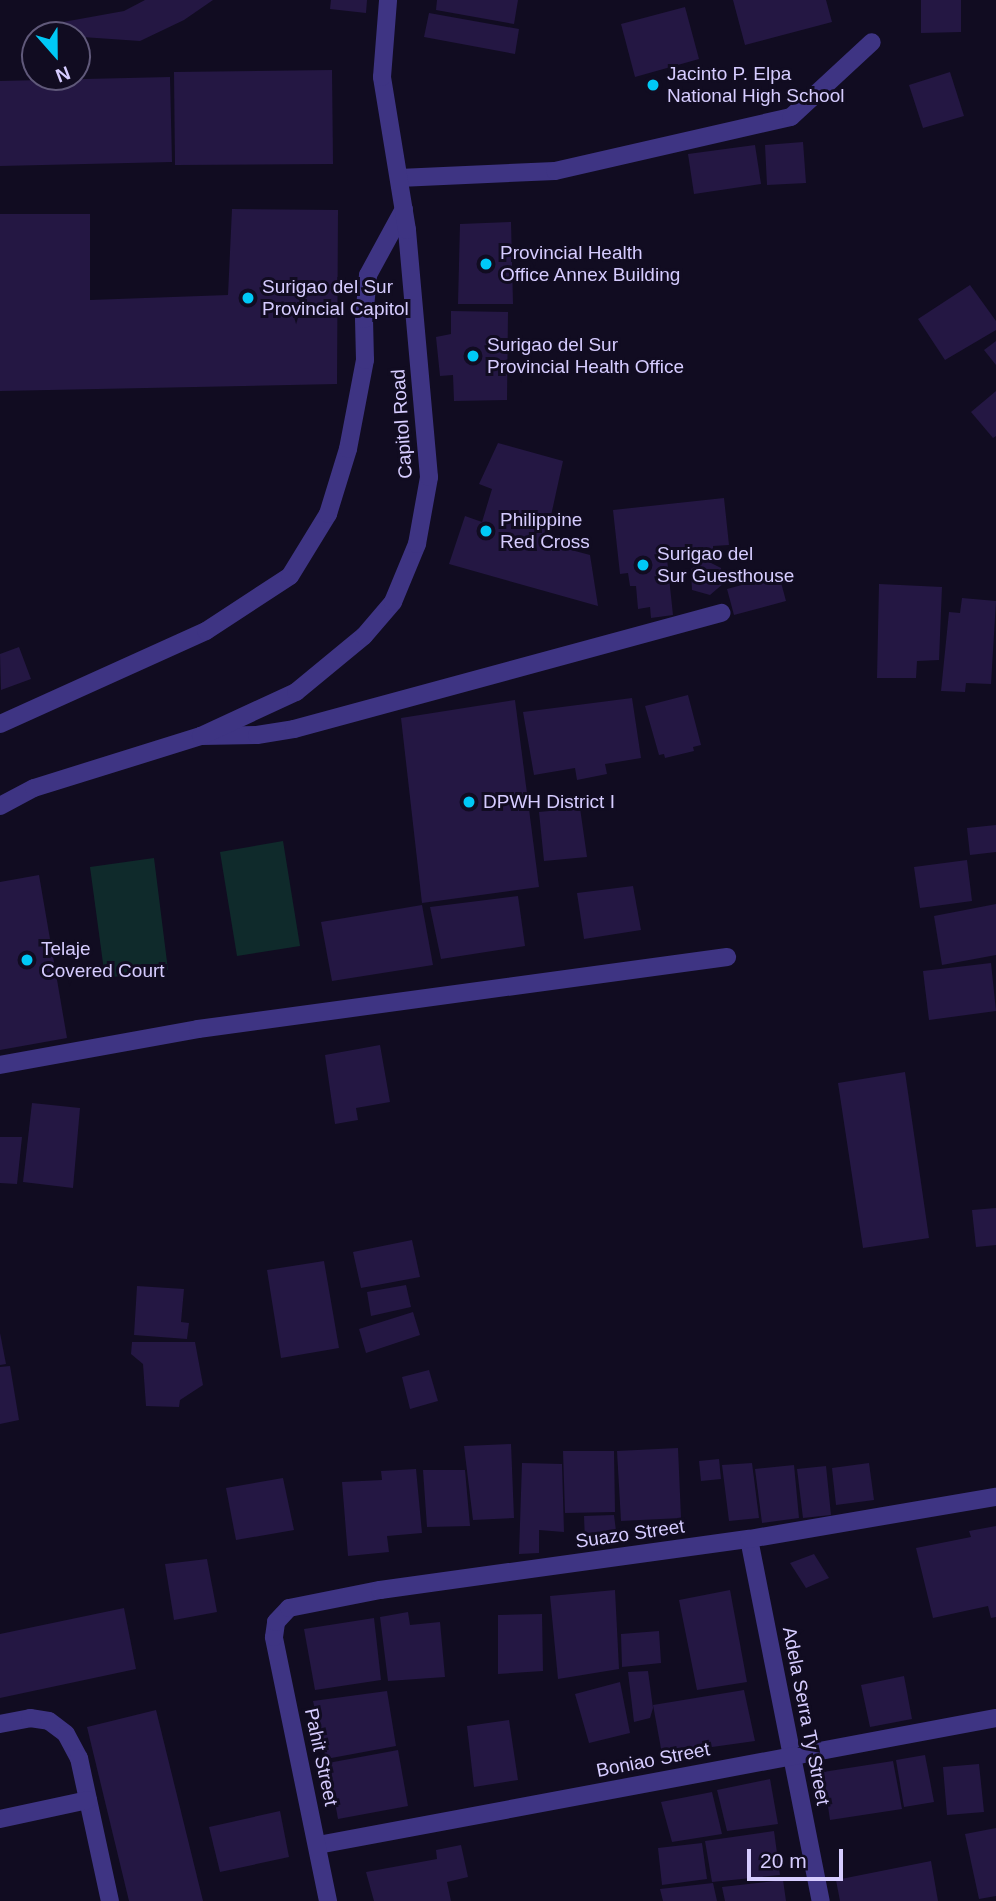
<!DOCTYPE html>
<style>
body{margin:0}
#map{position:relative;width:996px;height:1901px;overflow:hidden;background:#110c21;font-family:Helvetica,sans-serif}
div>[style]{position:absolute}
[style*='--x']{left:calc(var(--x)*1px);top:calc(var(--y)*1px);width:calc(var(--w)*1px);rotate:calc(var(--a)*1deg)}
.green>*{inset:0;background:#0f2a2b}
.building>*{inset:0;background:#241743}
.lane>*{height:18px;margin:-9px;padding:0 9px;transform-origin:9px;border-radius:9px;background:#3e3483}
.street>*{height:18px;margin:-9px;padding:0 9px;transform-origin:9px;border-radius:9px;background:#3e3483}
.dots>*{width:19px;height:19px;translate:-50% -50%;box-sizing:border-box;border:4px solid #110c21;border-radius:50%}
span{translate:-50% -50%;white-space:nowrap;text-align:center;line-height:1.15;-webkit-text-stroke:6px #110c21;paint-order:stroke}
.poi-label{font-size:19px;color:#d6ccff}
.left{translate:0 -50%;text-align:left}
.street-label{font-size:19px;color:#d6ccff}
.north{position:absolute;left:21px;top:21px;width:70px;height:70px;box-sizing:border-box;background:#110c21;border:2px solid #60597a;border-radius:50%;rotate:159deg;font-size:19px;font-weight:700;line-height:28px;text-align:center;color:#d6ccff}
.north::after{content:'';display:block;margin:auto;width:24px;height:32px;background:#00c9f7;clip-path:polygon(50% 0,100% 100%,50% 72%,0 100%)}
.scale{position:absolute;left:747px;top:1849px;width:96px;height:32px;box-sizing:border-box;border:4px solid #d6ccff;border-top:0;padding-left:9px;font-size:21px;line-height:24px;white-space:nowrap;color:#d6ccff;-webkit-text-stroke:5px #110c21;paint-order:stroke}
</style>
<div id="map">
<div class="green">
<div style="clip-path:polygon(283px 841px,300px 946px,237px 956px,220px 852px)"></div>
<div style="clip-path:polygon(154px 858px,168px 970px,105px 978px,90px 867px)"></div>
</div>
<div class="building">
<div style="clip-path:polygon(145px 0,213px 0,184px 20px,140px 41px,53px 35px,52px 24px,124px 11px)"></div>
<div style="clip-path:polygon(331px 0,367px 0,366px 13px,330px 9px)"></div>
<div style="clip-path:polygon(437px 0,518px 0,514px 24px,436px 10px)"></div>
<div style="clip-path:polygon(733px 0,826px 0,832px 22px,745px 45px)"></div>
<div style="clip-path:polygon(921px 0,961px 0,961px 32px,921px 33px)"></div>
<div style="clip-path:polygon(685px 7px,699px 59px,635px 77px,621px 24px)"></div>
<div style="clip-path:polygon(429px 13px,519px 29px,515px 54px,424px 37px)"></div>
<div style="clip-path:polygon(332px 70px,333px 164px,175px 165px,174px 72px)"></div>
<div style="clip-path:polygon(950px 72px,964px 116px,923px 128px,909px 85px)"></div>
<div style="clip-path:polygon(170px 77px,172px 162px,0 166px,0 81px)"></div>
<div style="clip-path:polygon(803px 142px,806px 183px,767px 185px,765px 145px)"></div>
<div style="clip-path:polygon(755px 145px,761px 184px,694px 194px,688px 154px)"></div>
<div style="clip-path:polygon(232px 209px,338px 210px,337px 384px,0 391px,0 214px,90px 214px,90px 300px,228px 295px)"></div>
<div style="clip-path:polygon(511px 222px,513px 304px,458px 304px,460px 224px)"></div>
<div style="clip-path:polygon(970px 285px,996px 321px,996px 330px,945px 360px,918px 319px)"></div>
<div style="clip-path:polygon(451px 311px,508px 312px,507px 400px,454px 401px,453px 375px,440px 376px,436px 337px,451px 334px)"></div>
<div style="clip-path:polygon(996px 341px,996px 365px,984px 350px)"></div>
<div style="clip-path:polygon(996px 391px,996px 436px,993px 438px,971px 412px)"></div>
<div style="clip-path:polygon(498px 443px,563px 461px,545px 543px,590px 555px,598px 606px,449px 564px,465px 516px,482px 522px,492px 489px,479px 484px)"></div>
<div style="clip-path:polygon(724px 498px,729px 545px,713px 546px,713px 554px,686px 557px,685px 547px,666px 549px,673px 615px,651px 618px,650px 607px,638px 609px,636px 586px,630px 586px,628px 573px,620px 574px,613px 510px)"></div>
<div style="clip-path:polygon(705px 560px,721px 568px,724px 583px,710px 595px,692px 590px,691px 569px)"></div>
<div style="clip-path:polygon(779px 575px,786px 601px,734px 615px,727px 589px)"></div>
<div style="clip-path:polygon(879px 584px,942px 587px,939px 660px,917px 661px,916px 678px,877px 678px)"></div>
<div style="clip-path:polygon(962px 598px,996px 601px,991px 684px,966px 683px,965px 692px,941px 691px,949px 612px,960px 613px)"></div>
<div style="clip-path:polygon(19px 647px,31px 679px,1px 690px,0 654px)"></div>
<div style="clip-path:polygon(688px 695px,701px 745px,693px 747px,694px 751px,665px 758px,664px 754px,659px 755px,645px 706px)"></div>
<div style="clip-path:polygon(632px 698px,641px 758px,605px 764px,607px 774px,577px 780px,575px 768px,534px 775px,523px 712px)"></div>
<div style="clip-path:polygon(515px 700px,539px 887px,422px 903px,401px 718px)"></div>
<div style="clip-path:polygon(580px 808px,587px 857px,544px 861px,539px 812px)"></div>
<div style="clip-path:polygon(996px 825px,996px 852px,970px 855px,967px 828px)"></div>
<div style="clip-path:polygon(967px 860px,972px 901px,920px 908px,914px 867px)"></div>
<div style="clip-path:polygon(39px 875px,67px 1038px,0 1050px,0 882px)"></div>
<div style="clip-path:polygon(633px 886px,641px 930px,584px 939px,577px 893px)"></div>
<div style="clip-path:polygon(518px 896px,525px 946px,441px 959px,430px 907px)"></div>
<div style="clip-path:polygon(996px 904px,996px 955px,942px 965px,934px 916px)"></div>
<div style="clip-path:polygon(422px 905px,433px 965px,332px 981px,321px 922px)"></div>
<div style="clip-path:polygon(991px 963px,996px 1011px,929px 1020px,923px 971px)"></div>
<div style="clip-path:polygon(380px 1045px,390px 1102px,356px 1108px,358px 1120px,335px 1124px,325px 1055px)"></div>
<div style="clip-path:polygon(905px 1072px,929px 1238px,863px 1248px,838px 1083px)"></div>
<div style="clip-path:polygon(32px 1103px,80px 1108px,73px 1188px,23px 1182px)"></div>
<div style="clip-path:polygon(0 1137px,22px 1137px,17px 1184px,0 1183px)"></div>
<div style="clip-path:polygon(996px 1208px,996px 1245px,976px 1247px,972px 1210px)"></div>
<div style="clip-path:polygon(412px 1240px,420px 1277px,361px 1288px,353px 1252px)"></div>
<div style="clip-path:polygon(324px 1261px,339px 1348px,281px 1358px,267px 1270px)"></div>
<div style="clip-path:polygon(406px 1285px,411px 1307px,371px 1316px,367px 1292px)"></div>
<div style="clip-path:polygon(137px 1286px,184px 1289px,181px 1322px,189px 1323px,187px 1339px,134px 1335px)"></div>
<div style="clip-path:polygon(413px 1312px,420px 1335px,366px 1353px,359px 1329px)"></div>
<div style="clip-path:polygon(0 1333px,6px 1364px,0 1365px)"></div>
<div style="clip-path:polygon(132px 1342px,195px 1342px,203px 1385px,180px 1400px,179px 1407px,146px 1406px,143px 1364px,131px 1354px)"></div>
<div style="clip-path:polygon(10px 1366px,19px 1420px,0 1424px,0 1367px)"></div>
<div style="clip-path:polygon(429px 1370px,438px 1401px,410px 1409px,402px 1377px)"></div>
<div style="clip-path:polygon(511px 1444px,514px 1518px,473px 1520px,464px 1446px)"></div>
<div style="clip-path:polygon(678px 1448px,681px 1518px,621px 1521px,617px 1451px)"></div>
<div style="clip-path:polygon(563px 1451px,614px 1451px,615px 1512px,565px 1513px)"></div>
<div style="clip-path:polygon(719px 1459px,721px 1479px,701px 1481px,699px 1461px)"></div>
<div style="clip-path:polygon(522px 1463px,562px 1464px,564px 1532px,539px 1530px,539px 1553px,519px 1554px)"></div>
<div style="clip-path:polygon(752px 1463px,759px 1518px,729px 1521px,722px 1465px)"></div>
<div style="clip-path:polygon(869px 1463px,874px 1500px,836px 1505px,832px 1468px)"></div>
<div style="clip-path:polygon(794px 1465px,799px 1518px,762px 1523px,755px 1469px)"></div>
<div style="clip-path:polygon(826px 1466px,831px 1515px,803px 1518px,797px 1469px)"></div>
<div style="clip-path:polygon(416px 1469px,422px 1533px,387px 1536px,389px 1552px,348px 1556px,342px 1482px,382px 1480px,381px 1471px)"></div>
<div style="clip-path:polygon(423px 1470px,465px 1470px,470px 1526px,427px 1527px)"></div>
<div style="clip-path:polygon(283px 1478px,294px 1530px,236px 1540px,226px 1488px)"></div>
<div style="clip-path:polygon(614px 1515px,617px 1539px,585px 1541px,584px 1516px)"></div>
<div style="clip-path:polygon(996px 1526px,996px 1617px,991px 1618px,988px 1606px,933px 1618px,916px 1548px,971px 1537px,969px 1531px)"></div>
<div style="clip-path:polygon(814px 1554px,829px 1578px,806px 1588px,790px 1563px)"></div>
<div style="clip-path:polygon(207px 1559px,217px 1612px,174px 1620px,165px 1564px)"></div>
<div style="clip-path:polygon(615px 1590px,619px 1669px,558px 1679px,550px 1596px)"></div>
<div style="clip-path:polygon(730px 1590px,747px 1682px,697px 1690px,679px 1600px)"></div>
<div style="clip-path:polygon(124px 1608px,136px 1669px,0 1698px,0 1634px)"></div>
<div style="clip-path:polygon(408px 1612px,410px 1625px,440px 1622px,445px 1677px,388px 1681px,380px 1617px)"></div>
<div style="clip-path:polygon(542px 1614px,543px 1671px,498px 1674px,498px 1615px)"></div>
<div style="clip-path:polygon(374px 1618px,381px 1680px,315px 1690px,304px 1629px)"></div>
<div style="clip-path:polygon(659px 1631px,661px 1663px,622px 1667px,621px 1634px)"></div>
<div style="clip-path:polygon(648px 1671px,653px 1708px,650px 1718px,634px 1722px,628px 1672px)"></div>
<div style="clip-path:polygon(904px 1676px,912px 1719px,870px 1727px,861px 1685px)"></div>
<div style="clip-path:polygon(620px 1682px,630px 1733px,589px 1743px,575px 1694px)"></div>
<div style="clip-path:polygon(744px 1690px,755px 1741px,662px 1754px,653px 1705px)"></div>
<div style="clip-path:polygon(387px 1691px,396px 1746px,326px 1759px,313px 1701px)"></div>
<div style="clip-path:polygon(156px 1710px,203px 1901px,129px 1901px,87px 1727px)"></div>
<div style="clip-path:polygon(509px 1720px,518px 1780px,474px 1787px,467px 1726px)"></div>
<div style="clip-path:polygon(398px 1750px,408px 1806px,338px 1819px,328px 1763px)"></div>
<div style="clip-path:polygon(925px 1755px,934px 1802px,904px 1807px,896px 1760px)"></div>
<div style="clip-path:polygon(893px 1761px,902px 1809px,830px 1820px,823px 1772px)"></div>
<div style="clip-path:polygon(979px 1764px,984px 1812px,947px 1815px,943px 1767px)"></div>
<div style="clip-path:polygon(770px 1779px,778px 1824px,727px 1831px,717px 1790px)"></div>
<div style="clip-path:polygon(712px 1792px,722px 1834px,672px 1842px,661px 1802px)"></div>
<div style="clip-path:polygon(280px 1811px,289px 1857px,220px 1872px,209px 1827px)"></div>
<div style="clip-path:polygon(996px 1828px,996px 1896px,979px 1899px,965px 1834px)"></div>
<div style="clip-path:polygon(774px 1831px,780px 1875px,712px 1882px,705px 1841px)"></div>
<div style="clip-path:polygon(702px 1843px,707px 1879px,662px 1885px,658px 1848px)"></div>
<div style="clip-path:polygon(461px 1845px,468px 1877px,447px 1882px,451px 1901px,374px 1901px,366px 1872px,437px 1859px,436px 1850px)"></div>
<div style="clip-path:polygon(931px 1861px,938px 1901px,840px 1901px,836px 1880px)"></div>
<div style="clip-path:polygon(783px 1880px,786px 1901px,725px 1901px,722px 1887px)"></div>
<div style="clip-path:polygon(713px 1883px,717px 1901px,663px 1901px,660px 1889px)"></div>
</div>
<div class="lane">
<div style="--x:0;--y:724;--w:226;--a:-24.3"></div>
<div style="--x:206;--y:631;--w:100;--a:-33.2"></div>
<div style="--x:290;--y:576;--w:73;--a:-58.5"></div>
<div style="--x:328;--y:514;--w:68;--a:-72.9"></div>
<div style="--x:348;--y:449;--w:91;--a:-79.2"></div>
<div style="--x:365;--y:360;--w:41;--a:-91.4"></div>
<div style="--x:364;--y:319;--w:44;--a:-84.8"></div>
<div style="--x:368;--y:275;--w:75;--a:-61.4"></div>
<div style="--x:201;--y:736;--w:56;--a:-1"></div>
<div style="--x:257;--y:735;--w:37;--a:-9"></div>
<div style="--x:294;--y:729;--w:443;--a:-15.2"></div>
<div style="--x:0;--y:1724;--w:31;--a:-11"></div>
<div style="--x:30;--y:1718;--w:19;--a:9"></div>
<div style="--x:49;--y:1721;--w:21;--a:37"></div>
<div style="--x:66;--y:1734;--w:27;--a:62"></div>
<div style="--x:79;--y:1758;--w:146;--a:77.8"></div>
<div style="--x:0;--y:1819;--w:90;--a:-12.2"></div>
</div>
<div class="street">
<div style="--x:399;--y:178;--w:156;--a:-2.6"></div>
<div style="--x:555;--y:171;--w:242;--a:-12.9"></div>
<div style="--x:791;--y:117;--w:110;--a:-42.8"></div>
<div style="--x:0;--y:806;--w:38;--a:-28"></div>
<div style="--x:34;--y:788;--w:175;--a:-17.3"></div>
<div style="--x:201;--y:736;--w:105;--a:-24.9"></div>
<div style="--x:296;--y:692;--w:88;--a:-39.5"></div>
<div style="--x:364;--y:636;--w:45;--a:-49.5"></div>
<div style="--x:393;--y:602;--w:63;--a:-67.5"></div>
<div style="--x:417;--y:544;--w:68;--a:-79.8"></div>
<div style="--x:429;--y:477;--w:248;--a:-95.1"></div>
<div style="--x:407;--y:230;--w:155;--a:-99.3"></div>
<div style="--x:382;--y:77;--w:77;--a:-85.5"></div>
<div style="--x:0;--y:1065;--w:201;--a:-10.3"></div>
<div style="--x:198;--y:1029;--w:534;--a:-7.75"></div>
<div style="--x:749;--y:1539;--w:369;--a:78.8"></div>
<div style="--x:318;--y:1845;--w:690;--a:-10.61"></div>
<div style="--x:328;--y:1901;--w:269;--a:-101.6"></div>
<div style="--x:274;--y:1637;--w:15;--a:-82"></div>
<div style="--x:276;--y:1622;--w:19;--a:-47"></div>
<div style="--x:289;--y:1608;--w:93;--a:-11.2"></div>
<div style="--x:380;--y:1590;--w:373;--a:-7.9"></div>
<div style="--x:749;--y:1539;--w:251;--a:-9.7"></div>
</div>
<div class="dots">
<div style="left:653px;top:85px;background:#00c9f7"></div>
<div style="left:486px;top:264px;background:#00c9f7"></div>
<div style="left:248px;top:298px;background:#00c9f7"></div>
<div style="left:473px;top:356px;background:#00c9f7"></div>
<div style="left:486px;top:531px;background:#00c9f7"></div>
<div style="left:643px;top:565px;background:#00c9f7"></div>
<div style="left:469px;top:802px;background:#00c9f7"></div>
<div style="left:27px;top:960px;background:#00c9f7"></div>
</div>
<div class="poi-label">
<span class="left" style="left:667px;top:85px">Jacinto P. Elpa<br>National High School</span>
<span class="left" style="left:500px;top:264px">Provincial Health<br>Office Annex Building</span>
<span class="left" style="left:262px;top:298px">Surigao del Sur<br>Provincial Capitol</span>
<span class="left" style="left:487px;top:356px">Surigao del Sur<br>Provincial Health Office</span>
<span class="left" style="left:500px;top:531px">Philippine<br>Red Cross</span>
<span class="left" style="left:657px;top:565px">Surigao del<br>Sur Guesthouse</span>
<span class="left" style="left:483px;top:802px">DPWH District I</span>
<span class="left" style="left:41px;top:960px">Telaje<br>Covered Court</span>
</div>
<div class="street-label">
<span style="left:402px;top:424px;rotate:-94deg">Capitol Road</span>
<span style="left:630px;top:1534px;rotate:-8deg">Suazo Street</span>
<span style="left:806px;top:1716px;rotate:79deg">Adela Serra Ty Street</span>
<span style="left:321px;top:1757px;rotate:78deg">Pahit Street</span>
<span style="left:653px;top:1760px;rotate:-11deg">Boniao Street</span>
</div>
<div class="north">N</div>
<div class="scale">20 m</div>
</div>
